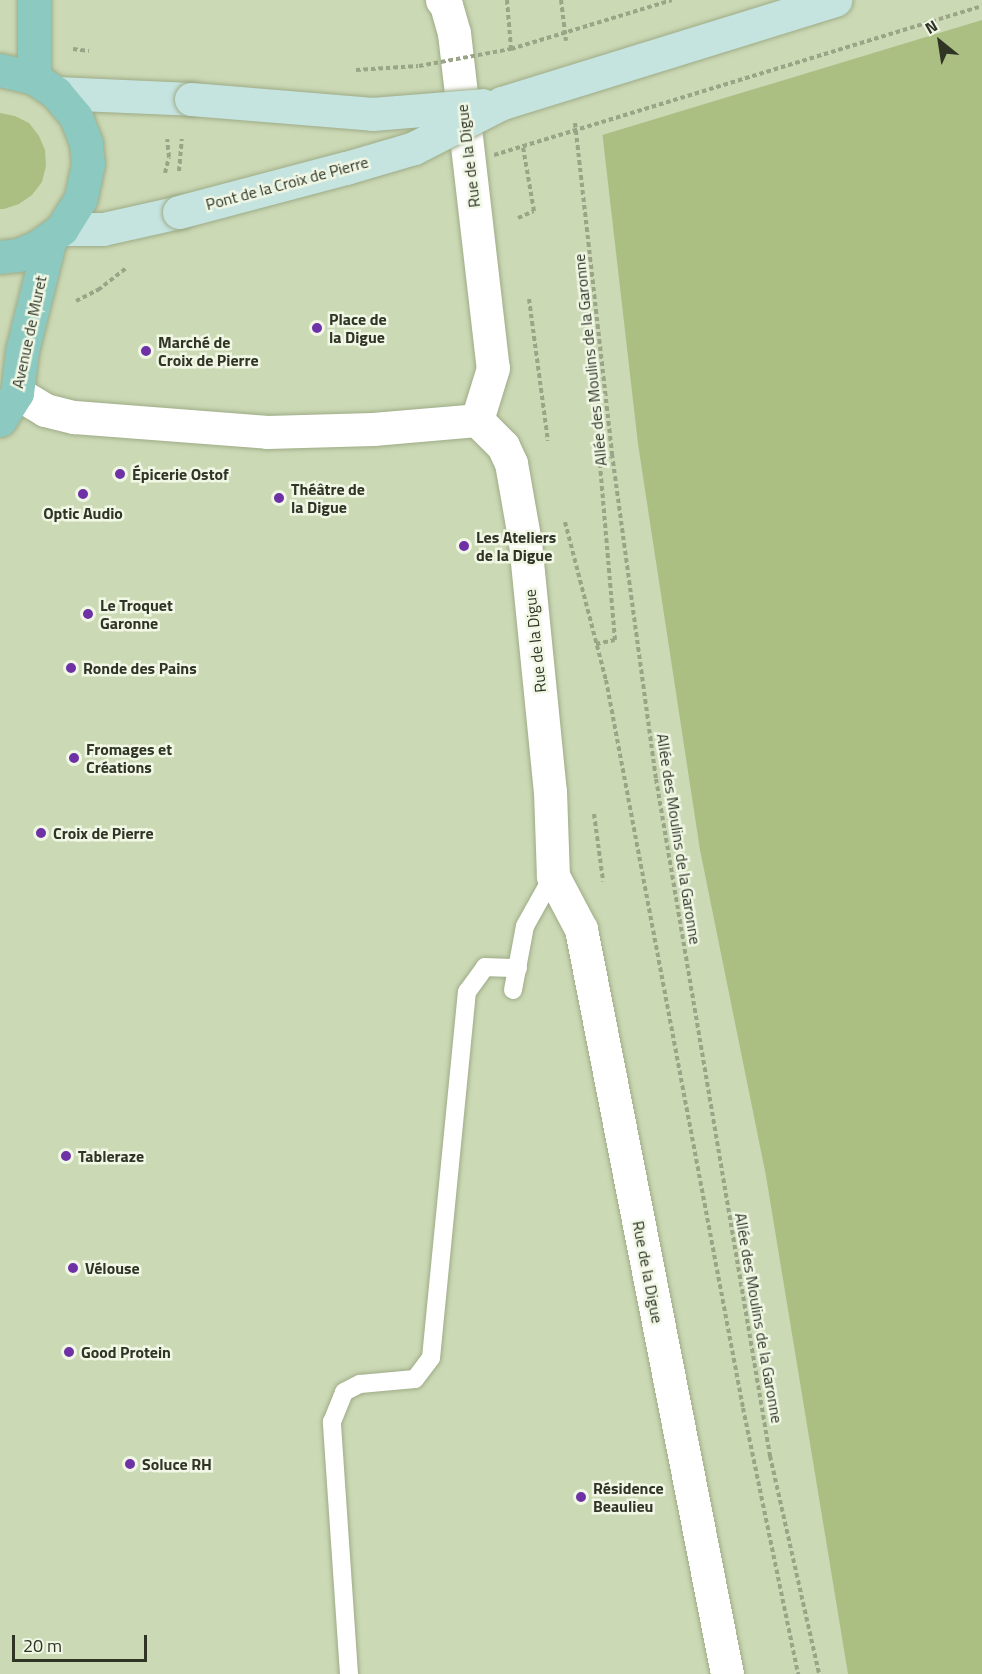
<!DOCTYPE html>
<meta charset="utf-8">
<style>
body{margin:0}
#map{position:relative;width:982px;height:1674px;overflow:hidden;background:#ccd9b5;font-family:"Titillium Web",sans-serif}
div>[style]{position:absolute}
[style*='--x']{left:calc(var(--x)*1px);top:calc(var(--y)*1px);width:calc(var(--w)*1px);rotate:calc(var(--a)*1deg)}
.water>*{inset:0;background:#abbf83}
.pier>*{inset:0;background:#ccd9b5}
.path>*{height:4px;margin-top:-2px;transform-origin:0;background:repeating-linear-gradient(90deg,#9aa487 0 4.5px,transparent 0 7.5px)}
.roads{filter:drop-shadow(0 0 2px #9eab87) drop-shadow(0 0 2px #9eab87)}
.lane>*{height:18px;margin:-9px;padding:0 9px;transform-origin:9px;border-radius:9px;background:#fff}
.street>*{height:33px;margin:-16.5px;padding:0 16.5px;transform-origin:16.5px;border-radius:16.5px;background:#fff}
.secondary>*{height:33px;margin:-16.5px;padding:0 16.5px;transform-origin:16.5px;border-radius:16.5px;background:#c5e4e0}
.primary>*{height:33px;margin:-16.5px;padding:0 16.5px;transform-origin:16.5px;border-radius:16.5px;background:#8bc9c1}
.path-bridge>*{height:4px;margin-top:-2px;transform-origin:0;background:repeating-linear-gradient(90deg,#9aa487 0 4.5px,transparent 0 7.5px)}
.bridges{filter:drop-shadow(0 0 2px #9eab87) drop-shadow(0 0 2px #9eab87)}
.secondary-bridge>*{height:33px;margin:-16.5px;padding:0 16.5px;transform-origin:16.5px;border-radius:16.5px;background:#c5e4e0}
.dots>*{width:16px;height:16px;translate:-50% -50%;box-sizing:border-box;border:3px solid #f0f7e5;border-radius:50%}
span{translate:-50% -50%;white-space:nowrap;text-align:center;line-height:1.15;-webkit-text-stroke:5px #f0f7e5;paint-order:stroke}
.street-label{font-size:16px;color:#2f3425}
.poi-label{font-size:16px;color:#2f3425;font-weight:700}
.left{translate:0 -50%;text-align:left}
.north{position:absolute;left:910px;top:12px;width:60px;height:60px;-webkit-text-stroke:4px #f0f7e5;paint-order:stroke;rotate:330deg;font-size:16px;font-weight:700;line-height:24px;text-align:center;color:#2f3425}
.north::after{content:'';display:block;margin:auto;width:21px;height:27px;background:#2f3425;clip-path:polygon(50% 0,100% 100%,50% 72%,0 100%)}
.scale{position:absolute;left:12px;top:1635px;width:135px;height:27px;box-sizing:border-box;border:3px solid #2f3425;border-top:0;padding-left:8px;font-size:18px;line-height:21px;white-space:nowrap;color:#2f3425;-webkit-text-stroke:4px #f0f7e5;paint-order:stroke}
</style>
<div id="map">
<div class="water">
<div style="clip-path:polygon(587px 0,982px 0,982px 1674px,848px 1674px,766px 1176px,700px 850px,638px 444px)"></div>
<div style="clip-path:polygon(0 113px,15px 116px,29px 123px,39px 136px,45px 150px,46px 166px,42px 182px,32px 195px,19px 204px,4px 209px,0 209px)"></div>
</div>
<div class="pier">
<div style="clip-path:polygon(584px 0,982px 0,982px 20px,599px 136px)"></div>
</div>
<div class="path">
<div style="--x:507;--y:0;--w:49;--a:85.3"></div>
<div style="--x:561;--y:0;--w:41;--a:83"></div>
<div style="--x:73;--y:49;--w:16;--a:7"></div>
<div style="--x:356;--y:70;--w:62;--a:-3.7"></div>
<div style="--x:575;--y:123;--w:333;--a:83.6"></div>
<div style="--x:612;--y:454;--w:328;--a:82.3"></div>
<div style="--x:656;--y:779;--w:687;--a:80.44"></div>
<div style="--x:770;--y:1456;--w:223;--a:77.3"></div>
<div style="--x:179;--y:171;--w:32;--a:-85"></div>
<div style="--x:165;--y:173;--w:16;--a:-76"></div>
<div style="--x:169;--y:157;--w:18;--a:-96"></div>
<div style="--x:518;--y:218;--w:17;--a:-24"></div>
<div style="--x:534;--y:211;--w:65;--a:-99.8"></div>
<div style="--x:529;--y:299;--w:143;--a:82.4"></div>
<div style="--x:76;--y:301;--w:25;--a:-27"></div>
<div style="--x:98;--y:290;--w:37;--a:-38"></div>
<div style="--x:565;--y:522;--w:163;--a:75.5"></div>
<div style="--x:606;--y:680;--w:741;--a:79.34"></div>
<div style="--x:743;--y:1408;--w:272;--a:78.3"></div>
<div style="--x:596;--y:644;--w:19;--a:-12"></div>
<div style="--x:615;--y:640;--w:177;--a:-94.9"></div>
<div style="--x:600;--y:464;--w:15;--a:-42"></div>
<div style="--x:594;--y:814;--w:68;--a:82.3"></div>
</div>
<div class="roads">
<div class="lane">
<div style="--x:513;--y:990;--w:65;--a:-79.4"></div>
<div style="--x:525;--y:926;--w:57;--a:-60.8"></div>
<div style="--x:349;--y:1674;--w:253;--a:-93.9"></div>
<div style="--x:332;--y:1422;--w:32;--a:-68"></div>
<div style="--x:344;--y:1392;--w:18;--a:-27"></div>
<div style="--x:360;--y:1384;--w:55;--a:-5.2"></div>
<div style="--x:415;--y:1379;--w:26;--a:-53"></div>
<div style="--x:431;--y:1358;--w:368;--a:-84.4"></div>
<div style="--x:467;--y:992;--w:31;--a:-54"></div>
<div style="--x:485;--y:967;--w:33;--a:2"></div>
</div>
<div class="street">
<div style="--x:442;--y:0;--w:6;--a:51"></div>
<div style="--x:446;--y:5;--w:29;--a:74"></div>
<div style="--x:454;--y:33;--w:337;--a:83.4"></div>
<div style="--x:493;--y:368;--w:54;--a:107.1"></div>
<div style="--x:17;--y:393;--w:33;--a:31"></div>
<div style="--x:45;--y:410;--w:30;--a:14"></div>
<div style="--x:74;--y:417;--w:194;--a:4.4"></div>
<div style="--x:267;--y:432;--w:106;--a:-1.6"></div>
<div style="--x:373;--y:429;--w:104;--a:-4.9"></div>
<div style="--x:477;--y:420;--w:37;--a:45"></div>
<div style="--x:503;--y:446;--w:19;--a:65"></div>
<div style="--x:511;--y:463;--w:80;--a:80"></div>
<div style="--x:525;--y:542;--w:250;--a:84.3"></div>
<div style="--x:550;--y:791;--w:85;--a:88"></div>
<div style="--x:553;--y:876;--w:60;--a:62.2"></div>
<div style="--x:581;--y:929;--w:759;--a:78.91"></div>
</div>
<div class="secondary">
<div style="--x:56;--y:93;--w:135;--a:2.5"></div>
<div style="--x:62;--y:229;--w:41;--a:0"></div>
<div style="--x:103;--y:229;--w:78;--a:-12.6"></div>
</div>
<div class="primary">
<div style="--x:0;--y:70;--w:35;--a:13"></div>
<div style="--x:34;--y:78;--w:27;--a:34"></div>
<div style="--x:56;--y:93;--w:31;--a:50"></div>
<div style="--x:76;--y:117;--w:28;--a:69"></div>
<div style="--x:86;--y:143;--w:21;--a:85"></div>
<div style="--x:88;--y:164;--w:35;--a:102"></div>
<div style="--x:81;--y:198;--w:36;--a:122"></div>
<div style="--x:62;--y:229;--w:31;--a:144"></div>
<div style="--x:37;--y:247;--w:21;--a:157"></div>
<div style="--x:18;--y:255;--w:18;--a:174"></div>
<div style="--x:34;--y:78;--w:78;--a:-90"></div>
<div style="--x:0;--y:420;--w:32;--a:-58"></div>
<div style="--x:17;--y:393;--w:42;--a:-83.2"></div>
<div style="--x:22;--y:351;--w:115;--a:-76"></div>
</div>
</div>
<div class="path-bridge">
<div style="--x:419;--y:66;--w:94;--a:-10.5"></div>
<div style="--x:511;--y:49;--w:168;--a:-16.9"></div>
<div style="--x:494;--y:155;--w:510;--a:-16.98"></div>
</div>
<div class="bridges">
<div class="secondary-bridge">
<div style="--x:191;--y:99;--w:182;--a:4.7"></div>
<div style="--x:372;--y:114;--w:111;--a:-4.6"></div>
<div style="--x:179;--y:212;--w:173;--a:-14.8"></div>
<div style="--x:346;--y:168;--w:71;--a:-16.4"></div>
<div style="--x:414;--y:148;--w:99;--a:-27.1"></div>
<div style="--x:502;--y:103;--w:349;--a:-17.2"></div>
</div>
</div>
<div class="dots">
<div style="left:317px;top:328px;background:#6e31a6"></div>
<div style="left:146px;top:351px;background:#6e31a6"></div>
<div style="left:120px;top:474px;background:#6e31a6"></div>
<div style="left:83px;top:494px;background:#6e31a6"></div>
<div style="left:279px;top:498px;background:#6e31a6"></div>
<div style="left:464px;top:546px;background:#6e31a6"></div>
<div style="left:88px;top:614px;background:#6e31a6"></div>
<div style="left:71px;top:668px;background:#6e31a6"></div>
<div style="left:74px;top:758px;background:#6e31a6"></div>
<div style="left:41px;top:833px;background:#6e31a6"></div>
<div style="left:66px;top:1156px;background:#6e31a6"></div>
<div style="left:73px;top:1268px;background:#6e31a6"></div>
<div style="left:69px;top:1352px;background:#6e31a6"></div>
<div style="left:130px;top:1464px;background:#6e31a6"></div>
<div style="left:581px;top:1497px;background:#6e31a6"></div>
</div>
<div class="street-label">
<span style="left:468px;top:156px;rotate:-97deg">Rue de la Digue</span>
<span style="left:287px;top:183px;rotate:-15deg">Pont de la Croix de Pierre</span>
<span style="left:29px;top:332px;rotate:-78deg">Avenue de Muret</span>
<span style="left:590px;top:360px;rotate:-96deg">Allée des Moulins de la Garonne</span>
<span style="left:535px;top:641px;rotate:-96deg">Rue de la Digue</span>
<span style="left:679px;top:839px;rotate:81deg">Allée des Moulins de la Garonne</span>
<span style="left:648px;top:1272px;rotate:79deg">Rue de la Digue</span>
<span style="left:759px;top:1318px;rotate:80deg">Allée des Moulins de la Garonne</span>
</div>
<div class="poi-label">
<span class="left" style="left:329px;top:328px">Place de<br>la Digue</span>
<span class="left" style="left:158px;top:351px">Marché de<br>Croix de Pierre</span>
<span class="left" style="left:132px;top:474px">Épicerie Ostof</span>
<span class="left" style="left:291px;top:498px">Théâtre de<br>la Digue</span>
<span style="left:83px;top:513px">Optic Audio</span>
<span class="left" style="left:476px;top:546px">Les Ateliers<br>de la Digue</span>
<span class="left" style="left:100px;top:614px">Le Troquet<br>Garonne</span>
<span class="left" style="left:83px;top:668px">Ronde des Pains</span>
<span class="left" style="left:86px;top:758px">Fromages et<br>Créations</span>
<span class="left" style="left:53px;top:833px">Croix de Pierre</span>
<span class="left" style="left:78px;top:1156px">Tableraze</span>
<span class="left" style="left:85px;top:1268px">Vélouse</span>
<span class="left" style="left:81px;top:1352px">Good Protein</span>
<span class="left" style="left:142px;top:1464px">Soluce RH</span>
<span class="left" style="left:593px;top:1497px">Résidence<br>Beaulieu</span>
</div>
<div class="north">N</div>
<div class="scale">20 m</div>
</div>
